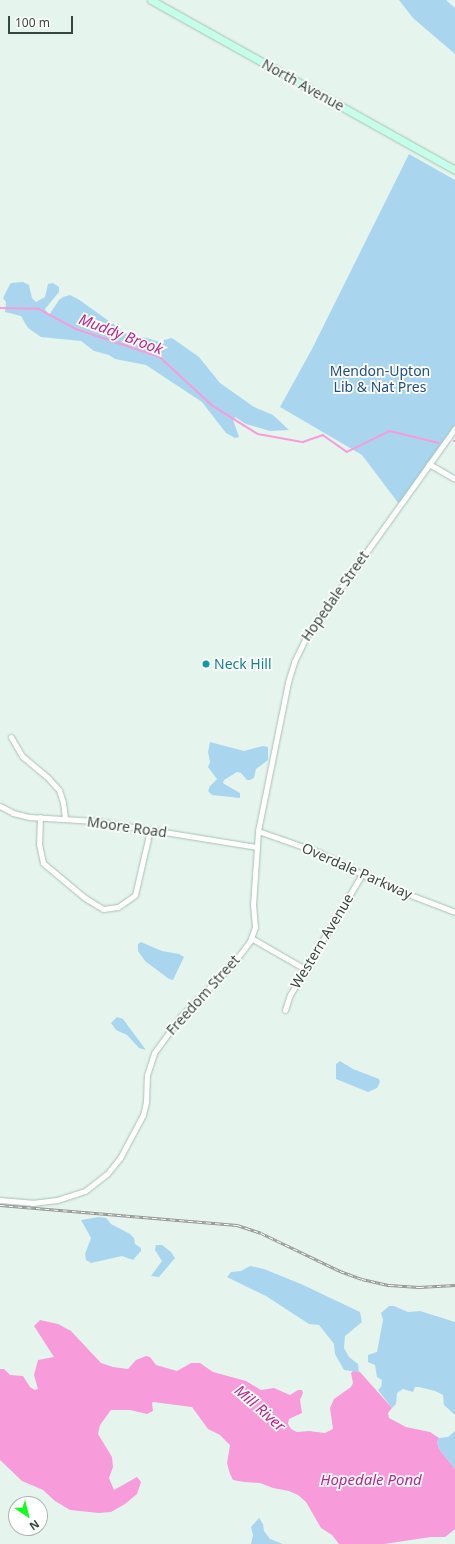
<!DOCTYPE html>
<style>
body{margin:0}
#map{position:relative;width:455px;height:1544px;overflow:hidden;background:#e5f5ee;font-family:"Noto Sans",sans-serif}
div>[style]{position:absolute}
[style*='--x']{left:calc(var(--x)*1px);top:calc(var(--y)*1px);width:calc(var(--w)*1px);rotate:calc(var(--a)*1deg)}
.green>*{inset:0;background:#a9d6ee}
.water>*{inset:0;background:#f89bdb}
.stream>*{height:1.5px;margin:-0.75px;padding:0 0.75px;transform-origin:0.75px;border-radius:0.75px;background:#f89bdb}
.roads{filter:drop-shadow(0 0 1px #a7c1b5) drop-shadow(0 0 1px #a7c1b5)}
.minor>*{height:5px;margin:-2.5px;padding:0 2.5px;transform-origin:2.5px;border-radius:2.5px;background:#fff}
.secondary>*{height:7px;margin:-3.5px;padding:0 3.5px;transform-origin:3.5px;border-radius:3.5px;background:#c5ffeb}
.rail>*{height:3px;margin-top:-1.5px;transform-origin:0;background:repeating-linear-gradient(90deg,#fff 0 4.5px,#969696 0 9px);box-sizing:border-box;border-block:1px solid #969696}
.dots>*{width:11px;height:11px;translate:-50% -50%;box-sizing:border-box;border:2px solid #fff;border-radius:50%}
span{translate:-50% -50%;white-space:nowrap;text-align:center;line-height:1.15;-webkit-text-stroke:3.5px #fff;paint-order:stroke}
.street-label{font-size:14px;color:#34483e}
.park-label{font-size:14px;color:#204e81}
.culture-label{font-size:14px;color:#0d838f}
.left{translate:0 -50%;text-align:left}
.water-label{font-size:15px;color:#c0218d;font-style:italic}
.north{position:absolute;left:8px;top:1496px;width:40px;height:40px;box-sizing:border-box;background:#fff;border:1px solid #aeb6b2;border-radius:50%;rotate:145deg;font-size:11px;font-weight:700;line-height:16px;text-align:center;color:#34483e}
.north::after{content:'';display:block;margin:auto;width:14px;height:18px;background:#12ff1e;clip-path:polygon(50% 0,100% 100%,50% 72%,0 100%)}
.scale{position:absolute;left:8px;top:16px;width:65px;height:18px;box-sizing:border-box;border:2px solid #34483e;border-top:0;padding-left:5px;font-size:12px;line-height:14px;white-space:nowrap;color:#34483e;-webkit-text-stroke:3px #fff;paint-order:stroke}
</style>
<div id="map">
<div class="green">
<div style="clip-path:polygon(399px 0,446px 0,455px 8px,455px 54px,413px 18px)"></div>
<div style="clip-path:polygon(409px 154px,455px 180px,455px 425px,399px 504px,362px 455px,280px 407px,312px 349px)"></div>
<div style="clip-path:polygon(23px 282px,29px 285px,32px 298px,36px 302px,45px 297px,48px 284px,53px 283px,59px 287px,59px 292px,45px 309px,49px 315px,59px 300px,63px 297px,70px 295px,78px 299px,130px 336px,147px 338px,163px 343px,164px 340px,172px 338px,199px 357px,220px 383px,254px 407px,273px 415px,289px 430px,270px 431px,246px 424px,235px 417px,233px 420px,239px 437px,235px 438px,226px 433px,202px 402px,146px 365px,115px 359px,109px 355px,94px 351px,81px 341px,41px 337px,28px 328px,21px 316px,5px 312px,6px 302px,3px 298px,9px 286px,11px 283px)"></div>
<div style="clip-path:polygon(210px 742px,244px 751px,263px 746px,268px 747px,268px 760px,256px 769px,254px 778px,250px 780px,247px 780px,241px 773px,237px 772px,224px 780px,223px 783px,226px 785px,240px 793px,240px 798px,212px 795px,208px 791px,210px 786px,217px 779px,208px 767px,210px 762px,208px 752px)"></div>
<div style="clip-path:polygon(141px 942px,162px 951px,179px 954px,184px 957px,173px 980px,169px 979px,145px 961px,138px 951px,138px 944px)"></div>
<div style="clip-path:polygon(117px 1017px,123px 1019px,146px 1050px,139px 1048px,127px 1035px,116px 1030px,111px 1023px)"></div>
<div style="clip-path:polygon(340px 1061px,353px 1069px,379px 1079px,380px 1082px,377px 1088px,368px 1092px,336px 1079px,336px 1064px)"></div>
<div style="clip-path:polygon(99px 1217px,106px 1218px,111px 1224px,130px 1234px,134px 1238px,135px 1244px,141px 1248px,141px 1251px,133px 1260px,122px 1256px,91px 1263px,86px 1260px,85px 1254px,91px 1238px,81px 1220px)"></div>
<div style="clip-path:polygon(156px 1245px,162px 1245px,171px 1252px,175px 1258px,159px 1277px,151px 1276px,162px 1261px,155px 1250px)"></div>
<div style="clip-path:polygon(250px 1266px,264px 1269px,301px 1284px,360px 1312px,362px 1322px,345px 1336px,344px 1348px,349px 1357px,358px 1364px,359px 1372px,344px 1370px,335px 1354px,334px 1344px,319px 1325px,309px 1324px,266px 1296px,227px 1277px,231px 1272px,241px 1271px)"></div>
<div style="clip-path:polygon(389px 1306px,394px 1306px,408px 1312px,420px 1311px,455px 1322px,455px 1415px,444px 1405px,443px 1395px,435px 1391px,419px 1387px,415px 1387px,413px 1392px,403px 1389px,397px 1393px,396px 1404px,392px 1408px,378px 1390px,381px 1387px,382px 1380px,377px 1377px,375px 1365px,368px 1362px,368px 1355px,377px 1352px,383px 1320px,381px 1313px)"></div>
<div style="clip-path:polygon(455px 1431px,455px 1469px,439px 1449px,437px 1442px,439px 1438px,448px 1437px)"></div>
<div style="clip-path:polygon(259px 1518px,263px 1524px,264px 1531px,270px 1539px,283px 1544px,251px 1544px,253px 1535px,251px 1527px)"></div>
</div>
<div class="water">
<div style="clip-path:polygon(40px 1320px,58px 1324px,71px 1331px,101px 1363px,113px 1367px,128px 1369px,136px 1360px,146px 1356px,150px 1357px,156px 1365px,177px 1371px,191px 1363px,200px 1363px,213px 1372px,246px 1381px,261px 1390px,274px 1388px,290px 1395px,298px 1390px,302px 1390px,303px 1393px,300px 1400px,302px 1413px,289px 1419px,288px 1424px,291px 1429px,297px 1432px,309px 1431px,325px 1433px,333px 1429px,330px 1408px,334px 1399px,351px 1387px,353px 1383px,351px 1373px,353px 1371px,360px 1372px,392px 1408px,388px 1413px,389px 1418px,406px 1427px,430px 1432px,439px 1438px,437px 1442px,439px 1449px,455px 1469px,455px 1529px,445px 1537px,431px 1537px,384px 1544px,339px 1544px,332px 1535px,321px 1528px,306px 1502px,298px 1495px,289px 1491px,273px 1488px,260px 1483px,244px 1482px,233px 1480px,230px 1474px,227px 1463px,230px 1445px,220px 1435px,208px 1429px,192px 1407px,153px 1402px,152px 1403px,153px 1411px,147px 1414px,130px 1410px,111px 1410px,100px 1425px,98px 1434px,112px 1457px,113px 1467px,109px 1478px,114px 1490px,137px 1477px,141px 1482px,137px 1494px,125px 1504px,111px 1512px,99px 1513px,70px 1510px,55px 1501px,43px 1490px,22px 1481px,0 1460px,0 1369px,4px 1369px,10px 1375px,23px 1376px,30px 1387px,35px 1390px,38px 1389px,34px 1375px,38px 1360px,54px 1357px,34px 1326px)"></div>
</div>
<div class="stream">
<div style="--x:0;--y:308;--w:39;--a:1"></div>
<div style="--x:39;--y:309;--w:42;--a:28.4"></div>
<div style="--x:76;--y:329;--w:89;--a:18.4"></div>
<div style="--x:160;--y:357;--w:72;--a:42.8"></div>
<div style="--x:213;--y:406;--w:53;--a:31.9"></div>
<div style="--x:258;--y:434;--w:46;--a:10.1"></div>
<div style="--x:303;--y:442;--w:21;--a:-19"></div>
<div style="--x:323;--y:435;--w:29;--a:35"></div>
<div style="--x:347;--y:452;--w:48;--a:-26"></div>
<div style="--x:390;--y:431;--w:50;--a:13.8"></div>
<div style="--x:454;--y:441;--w:1;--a:0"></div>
</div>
<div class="roads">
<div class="minor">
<div style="--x:429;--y:464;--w:30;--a:30"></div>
<div style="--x:11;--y:737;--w:22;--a:60"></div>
<div style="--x:22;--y:756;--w:35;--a:40"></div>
<div style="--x:49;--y:779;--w:15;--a:48"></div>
<div style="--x:59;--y:790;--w:13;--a:72"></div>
<div style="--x:63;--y:802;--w:17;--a:83"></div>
<div style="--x:0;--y:806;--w:15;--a:28"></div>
<div style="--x:13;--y:813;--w:16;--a:14"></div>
<div style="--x:29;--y:817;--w:67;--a:3.4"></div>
<div style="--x:96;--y:821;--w:162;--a:9.2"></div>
<div style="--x:40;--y:817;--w:27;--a:92"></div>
<div style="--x:39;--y:844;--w:19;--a:78"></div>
<div style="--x:43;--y:863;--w:55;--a:39.8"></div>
<div style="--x:85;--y:898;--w:21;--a:31"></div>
<div style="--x:103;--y:909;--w:15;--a:-8"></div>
<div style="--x:118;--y:907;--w:21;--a:-35"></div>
<div style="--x:135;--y:895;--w:67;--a:-77"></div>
<div style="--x:258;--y:831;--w:64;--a:19.3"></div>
<div style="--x:318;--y:852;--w:68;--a:26.9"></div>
<div style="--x:379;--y:883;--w:81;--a:20.9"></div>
<div style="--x:251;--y:938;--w:62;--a:29.9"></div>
<div style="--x:285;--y:1010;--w:16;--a:-72"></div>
<div style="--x:290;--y:995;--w:141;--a:-59.2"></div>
<div style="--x:0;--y:1200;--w:32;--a:5"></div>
<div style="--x:32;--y:1203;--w:25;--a:-7"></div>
<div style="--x:57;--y:1200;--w:29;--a:-18"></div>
<div style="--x:85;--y:1191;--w:28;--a:-38"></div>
<div style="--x:107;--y:1174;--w:21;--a:-51"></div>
<div style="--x:120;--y:1158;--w:49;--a:-61.9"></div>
<div style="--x:143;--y:1115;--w:13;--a:-77"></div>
<div style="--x:146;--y:1102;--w:27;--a:-88"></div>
<div style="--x:147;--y:1075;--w:23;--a:-72"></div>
<div style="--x:154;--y:1053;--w:46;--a:-53.9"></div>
<div style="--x:181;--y:1016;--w:72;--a:-45"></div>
<div style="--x:232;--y:965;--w:30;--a:-53"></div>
<div style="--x:250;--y:941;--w:15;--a:-70"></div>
<div style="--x:255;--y:927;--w:22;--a:-95"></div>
<div style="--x:253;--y:905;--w:74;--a:-86.1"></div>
<div style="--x:258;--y:831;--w:152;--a:-78.6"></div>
<div style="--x:288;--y:682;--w:21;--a:-73"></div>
<div style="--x:294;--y:662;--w:30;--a:-64"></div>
<div style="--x:307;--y:635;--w:254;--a:-54.4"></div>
</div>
<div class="secondary">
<div style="--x:151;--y:0;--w:348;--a:29.2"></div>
</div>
</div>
<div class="rail">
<div style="--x:0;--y:1205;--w:238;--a:4.8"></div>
<div style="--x:237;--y:1225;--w:25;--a:18"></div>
<div style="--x:261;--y:1233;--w:88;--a:25.7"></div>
<div style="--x:340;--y:1271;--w:23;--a:20"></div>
<div style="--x:362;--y:1279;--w:28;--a:13"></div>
<div style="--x:389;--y:1285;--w:30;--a:4"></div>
<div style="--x:419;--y:1287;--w:36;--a:-3"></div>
</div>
<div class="dots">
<div style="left:206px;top:664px;background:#0f9aa8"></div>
</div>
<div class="street-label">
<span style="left:303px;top:85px;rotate:29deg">North Avenue</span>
<span style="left:335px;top:596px;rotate:-55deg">Hopedale Street</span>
<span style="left:127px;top:827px;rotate:8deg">Moore Road</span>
<span style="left:357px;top:871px;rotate:24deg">Overdale Parkway</span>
<span style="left:322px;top:941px;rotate:-59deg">Western Avenue</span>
<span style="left:203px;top:995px;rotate:-48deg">Freedom Street</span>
</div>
<div class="park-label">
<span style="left:380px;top:379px">Mendon-Upton<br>Lib &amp; Nat Pres</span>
</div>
<div class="culture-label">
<span class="left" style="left:214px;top:664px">Neck Hill</span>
</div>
<div class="water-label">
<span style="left:121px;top:334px;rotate:21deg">Muddy Brook</span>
<span style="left:260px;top:1408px;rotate:41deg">Mill River</span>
<span style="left:371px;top:1480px">Hopedale Pond</span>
</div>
<div class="north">N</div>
<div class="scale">100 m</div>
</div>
